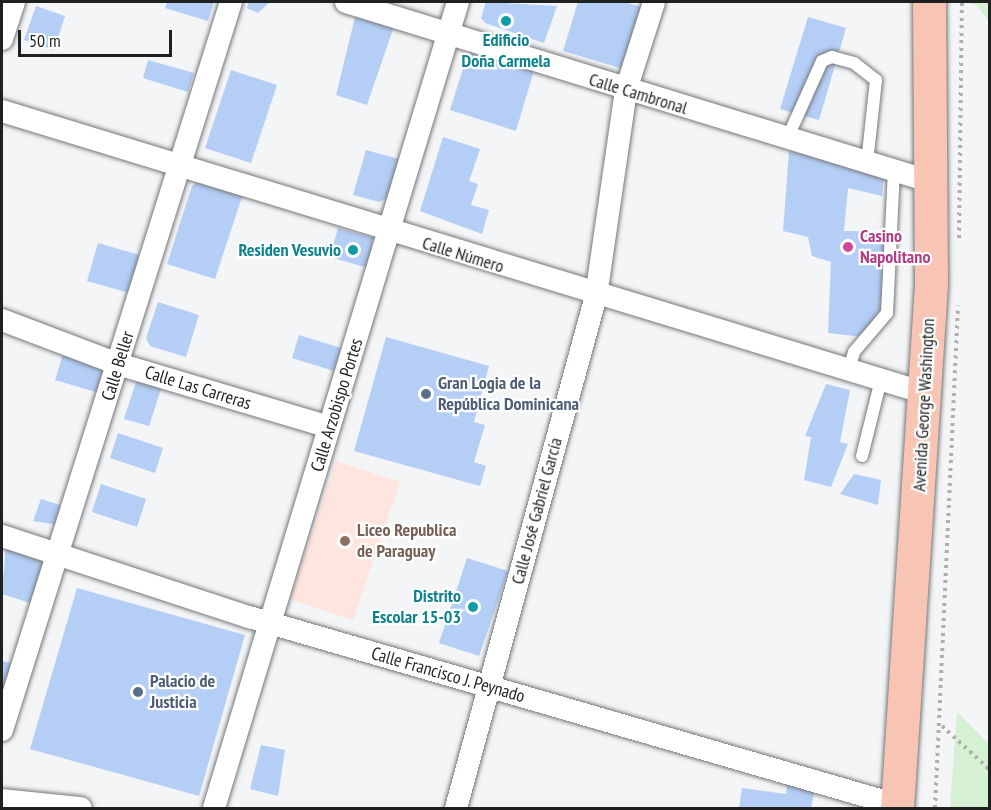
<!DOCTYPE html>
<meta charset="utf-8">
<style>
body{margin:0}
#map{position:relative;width:991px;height:810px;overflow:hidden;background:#f3f5f7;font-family:"PT Sans Narrow",sans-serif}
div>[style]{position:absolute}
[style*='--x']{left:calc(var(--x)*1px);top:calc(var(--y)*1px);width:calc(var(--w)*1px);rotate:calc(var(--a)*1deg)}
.education>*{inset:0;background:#fee5dd}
.green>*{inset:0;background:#d5f0d3}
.building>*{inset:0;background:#b4cef6}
.path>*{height:4px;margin-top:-2px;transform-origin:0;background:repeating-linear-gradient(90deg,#adafb0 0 3px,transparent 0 7.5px)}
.roads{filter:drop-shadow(0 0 2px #767779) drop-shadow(0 0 2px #767779)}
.service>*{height:12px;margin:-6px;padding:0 6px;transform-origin:6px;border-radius:6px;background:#fff}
.minor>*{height:22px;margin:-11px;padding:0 11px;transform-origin:11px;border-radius:11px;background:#fff}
.primary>*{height:33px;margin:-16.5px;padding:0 16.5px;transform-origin:16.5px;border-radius:16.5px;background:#f8c5b5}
.dots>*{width:16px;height:16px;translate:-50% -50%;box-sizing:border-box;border:3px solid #fff;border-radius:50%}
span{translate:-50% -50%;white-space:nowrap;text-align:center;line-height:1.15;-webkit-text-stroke:4.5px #fff;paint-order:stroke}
.culture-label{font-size:18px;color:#0d838f;font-weight:700}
.right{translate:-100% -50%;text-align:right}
.street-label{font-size:18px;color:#1f2020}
.hotel-label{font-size:18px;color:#b23c85;font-weight:700}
.left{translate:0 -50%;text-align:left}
.service-label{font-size:18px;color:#4e5e75;font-weight:700}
.education-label{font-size:18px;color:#785e54;font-weight:700}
.frame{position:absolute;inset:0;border:3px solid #1f2020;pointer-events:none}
.scale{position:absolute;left:18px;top:30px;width:154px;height:27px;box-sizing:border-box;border:3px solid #1f2020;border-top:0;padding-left:8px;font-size:18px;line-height:21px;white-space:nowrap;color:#1f2020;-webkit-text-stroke:4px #fff;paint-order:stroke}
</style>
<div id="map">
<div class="education">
<div style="clip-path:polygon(336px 461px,400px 482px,353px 620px,290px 599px)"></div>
</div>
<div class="green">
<div style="clip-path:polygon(962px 2px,989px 2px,989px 21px,976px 5px)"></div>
<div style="clip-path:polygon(957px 712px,989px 744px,989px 808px,950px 808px)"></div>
</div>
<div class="building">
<div style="clip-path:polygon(167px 2px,214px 2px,208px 21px,165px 8px)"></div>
<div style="clip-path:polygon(249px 2px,270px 2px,258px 13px,247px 8px)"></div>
<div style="clip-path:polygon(486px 2px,557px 6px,544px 43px,485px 23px,481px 18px)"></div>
<div style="clip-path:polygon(578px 2px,624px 2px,646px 8px,627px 70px,563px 51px)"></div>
<div style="clip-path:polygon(36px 6px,65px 16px,54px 50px,24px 40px)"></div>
<div style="clip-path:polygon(356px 13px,394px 26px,367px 105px,336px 95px)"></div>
<div style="clip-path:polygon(808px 17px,846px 28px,819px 120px,780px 109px)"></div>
<div style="clip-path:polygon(475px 50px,535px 67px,516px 131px,450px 110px,468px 53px)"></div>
<div style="clip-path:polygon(148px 60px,194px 73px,188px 92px,143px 78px)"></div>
<div style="clip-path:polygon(231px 70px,277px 85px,251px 163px,205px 148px)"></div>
<div style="clip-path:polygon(443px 137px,480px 149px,469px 181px,478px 184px,471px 205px,489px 210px,482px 234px,420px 211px)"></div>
<div style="clip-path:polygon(366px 150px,399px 159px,388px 198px,379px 202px,353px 195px)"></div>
<div style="clip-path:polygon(789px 151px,884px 172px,882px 196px,848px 188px,844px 231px,885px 232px,885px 302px,863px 337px,828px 333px,831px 262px,812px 256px,808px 237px,783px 231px)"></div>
<div style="clip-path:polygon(200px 180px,243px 194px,215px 279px,167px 264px,192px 186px)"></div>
<div style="clip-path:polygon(338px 228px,373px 238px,368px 268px,330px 257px)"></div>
<div style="clip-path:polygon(98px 243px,143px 256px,133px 294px,87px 281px)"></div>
<div style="clip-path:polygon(158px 302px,199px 315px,186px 357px,150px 346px,146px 338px)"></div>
<div style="clip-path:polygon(299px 335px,341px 348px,334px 371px,292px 358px)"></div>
<div style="clip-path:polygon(386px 337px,489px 366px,474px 422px,485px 425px,474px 462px,486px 466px,480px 486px,354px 451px)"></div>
<div style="clip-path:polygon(63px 354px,107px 368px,99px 393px,55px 380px)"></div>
<div style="clip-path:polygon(143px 380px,162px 386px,149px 426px,124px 419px,136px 382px)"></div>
<div style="clip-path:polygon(826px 384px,850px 390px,840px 442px,848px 444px,831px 487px,804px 480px,811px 437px,805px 436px)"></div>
<div style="clip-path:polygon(118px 433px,163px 448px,155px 473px,110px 458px)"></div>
<div style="clip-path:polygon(854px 474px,881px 480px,878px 505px,840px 494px)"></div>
<div style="clip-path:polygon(101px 484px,146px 499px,137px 527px,92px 512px)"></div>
<div style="clip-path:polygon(41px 499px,66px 507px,59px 525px,33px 521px)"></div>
<div style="clip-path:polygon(6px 544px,44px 560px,30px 603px,2px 594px)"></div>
<div style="clip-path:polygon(467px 558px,508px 571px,479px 656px,439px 643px)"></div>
<div style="clip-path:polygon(77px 588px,245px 635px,199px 796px,30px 749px)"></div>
<div style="clip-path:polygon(2px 661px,11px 663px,2px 694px)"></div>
<div style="clip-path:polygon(261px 745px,285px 750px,278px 796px,250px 789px)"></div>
<div style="clip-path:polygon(787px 784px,815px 788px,811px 808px,739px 808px,742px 788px,786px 794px)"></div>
</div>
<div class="path">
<div style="--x:959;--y:238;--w:236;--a:-89.3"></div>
<div style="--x:942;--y:726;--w:65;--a:42.5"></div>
<div style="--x:935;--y:808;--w:503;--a:-87.38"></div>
</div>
<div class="roads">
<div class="service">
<div style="--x:787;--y:139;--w:85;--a:-65.8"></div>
<div style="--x:822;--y:61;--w:11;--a:-22"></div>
<div style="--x:832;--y:57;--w:23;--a:15"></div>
<div style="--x:854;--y:63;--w:28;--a:38"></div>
<div style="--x:876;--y:80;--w:83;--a:96.2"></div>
<div style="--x:848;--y:371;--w:20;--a:-72"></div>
<div style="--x:854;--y:352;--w:51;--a:-49.8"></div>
<div style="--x:887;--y:313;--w:142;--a:-87.2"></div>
<div style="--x:862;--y:456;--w:78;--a:-76"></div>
</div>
<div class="minor">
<div style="--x:346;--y:2;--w:613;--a:17.08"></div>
<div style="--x:2;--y:39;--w:39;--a:-72"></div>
<div style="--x:2;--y:111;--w:965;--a:16.99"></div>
<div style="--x:2;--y:320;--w:124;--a:20.8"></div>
<div style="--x:118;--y:364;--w:220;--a:16.6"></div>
<div style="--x:2;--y:536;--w:260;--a:18.2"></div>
<div style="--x:249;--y:617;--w:675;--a:16.18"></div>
<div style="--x:2;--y:730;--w:763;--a:-72.54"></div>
<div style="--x:2;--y:800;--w:79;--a:5.8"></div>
<div style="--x:214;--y:808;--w:842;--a:-73.16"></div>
<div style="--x:456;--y:808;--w:531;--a:-74.71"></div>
<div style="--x:596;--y:296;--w:208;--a:-81.7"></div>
<div style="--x:626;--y:90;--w:92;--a:-72.3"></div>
</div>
<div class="primary">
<div style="--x:897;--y:808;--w:525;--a:-86.29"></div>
<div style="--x:931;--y:284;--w:282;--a:-90.4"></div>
</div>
</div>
<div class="dots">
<div style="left:506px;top:21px;background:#0f9aa8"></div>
<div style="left:848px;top:247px;background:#d1479c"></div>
<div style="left:353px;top:250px;background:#0f9aa8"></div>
<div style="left:426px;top:394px;background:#5c6f8a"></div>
<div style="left:345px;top:541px;background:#8d6e63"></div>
<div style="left:473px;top:607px;background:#0f9aa8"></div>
<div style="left:138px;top:692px;background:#5c6f8a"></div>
</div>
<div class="culture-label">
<span style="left:506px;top:51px">Edificio<br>Doña Carmela</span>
<span class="right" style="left:341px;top:250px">Residen Vesuvio</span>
<span class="right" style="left:461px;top:607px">Distrito<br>Escolar 15-03</span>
</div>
<div class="street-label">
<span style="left:638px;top:94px;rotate:17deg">Calle Cambronal</span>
<span style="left:463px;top:255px;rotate:17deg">Calle Número</span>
<span style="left:118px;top:366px;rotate:-73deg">Calle Beller</span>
<span style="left:198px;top:388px;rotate:17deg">Calle Las Carreras</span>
<span style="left:337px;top:405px;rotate:-73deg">Calle Arzobispo Portes</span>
<span style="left:924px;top:405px;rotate:-87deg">Avenida George Washington</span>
<span style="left:537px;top:511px;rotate:-75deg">Calle José Gabriel García</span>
<span style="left:448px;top:675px;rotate:16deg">Calle Francisco J. Peynado</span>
</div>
<div class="hotel-label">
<span class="left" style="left:860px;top:247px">Casino<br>Napolitano</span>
</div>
<div class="service-label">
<span class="left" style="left:438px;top:394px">Gran Logia de la<br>República Dominicana</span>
<span class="left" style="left:150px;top:692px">Palacio de<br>Justicia</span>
</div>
<div class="education-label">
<span class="left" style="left:357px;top:541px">Liceo Republica<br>de Paraguay</span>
</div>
<div class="frame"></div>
<div class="scale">50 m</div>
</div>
